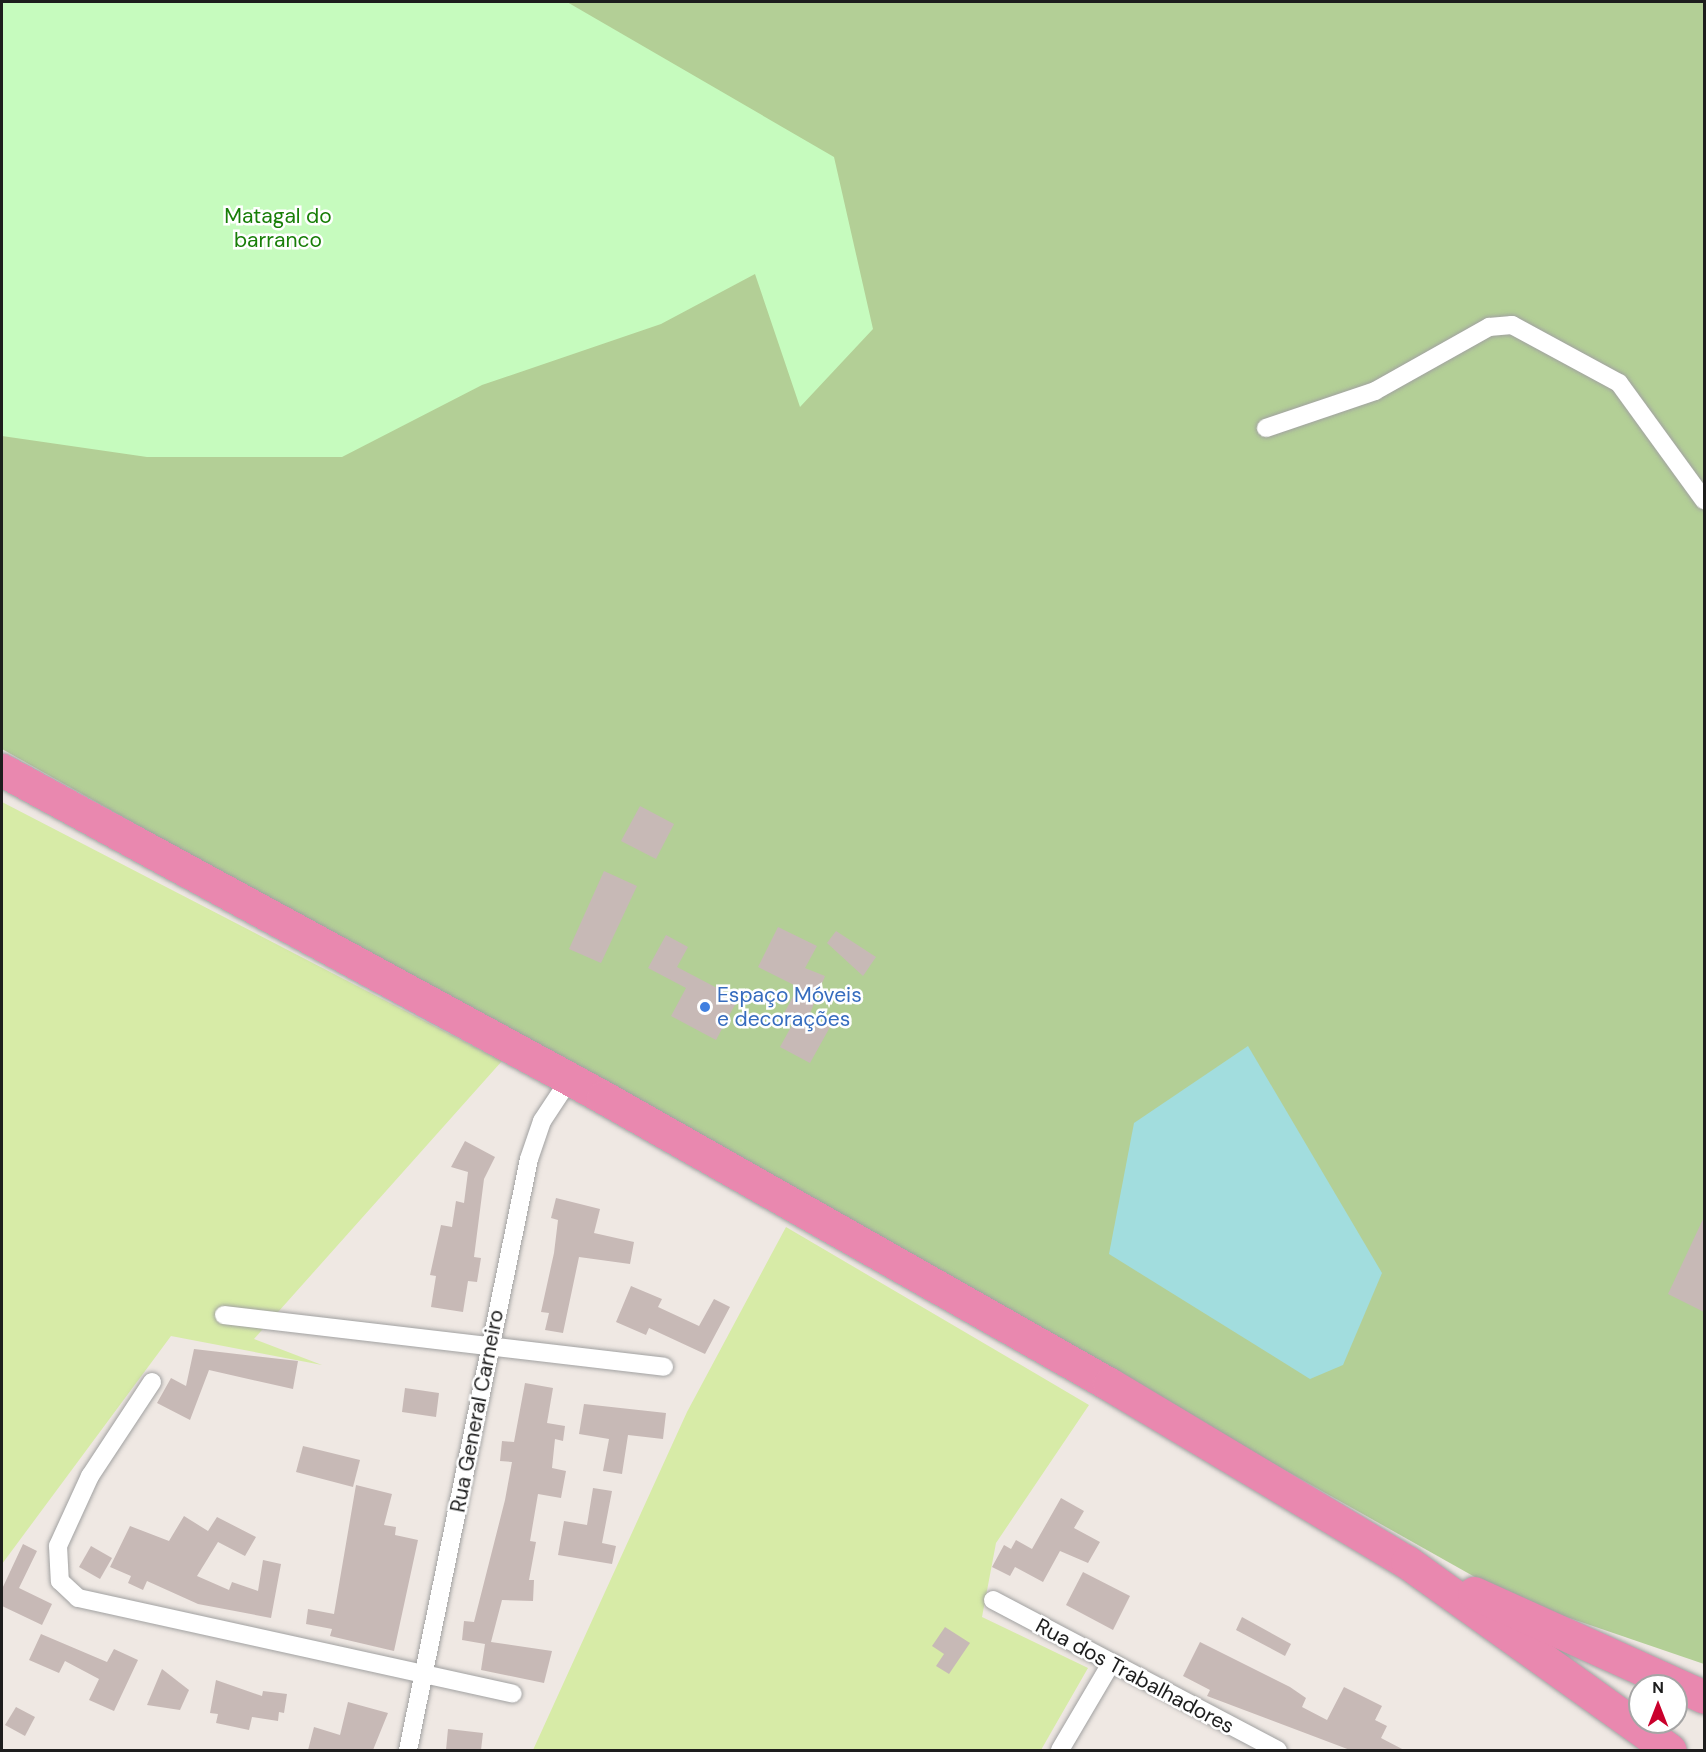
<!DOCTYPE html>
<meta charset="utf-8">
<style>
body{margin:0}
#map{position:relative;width:1706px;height:1752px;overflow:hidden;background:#efe8e3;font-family:"DM Sans",sans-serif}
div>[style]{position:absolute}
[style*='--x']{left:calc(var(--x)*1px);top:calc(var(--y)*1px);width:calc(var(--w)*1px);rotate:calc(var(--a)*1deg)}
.grass>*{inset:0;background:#d7eba7}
.forest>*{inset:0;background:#b3cf96}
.park>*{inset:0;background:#c6fbbe}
.water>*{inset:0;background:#a2ddde}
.building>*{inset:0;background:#c7b9b6}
.roads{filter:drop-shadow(0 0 2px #a1a1a1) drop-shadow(0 0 2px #a1a1a1)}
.street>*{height:18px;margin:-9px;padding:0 9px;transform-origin:9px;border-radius:9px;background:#fff}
.highway>*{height:33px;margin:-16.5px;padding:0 16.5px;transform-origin:16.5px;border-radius:16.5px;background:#e988af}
.dots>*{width:16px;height:16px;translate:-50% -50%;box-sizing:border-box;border:3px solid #fff;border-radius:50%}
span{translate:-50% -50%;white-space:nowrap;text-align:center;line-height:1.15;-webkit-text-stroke:5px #fff;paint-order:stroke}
.park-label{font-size:21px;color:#187e08}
.shop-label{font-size:21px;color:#366cbe}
.left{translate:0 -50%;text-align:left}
.street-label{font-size:21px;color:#1d1d1d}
.frame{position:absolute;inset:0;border:3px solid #1d1d1d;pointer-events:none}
.north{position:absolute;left:1628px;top:1674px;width:60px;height:60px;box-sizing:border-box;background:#fff;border:2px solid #a5a5a5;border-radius:50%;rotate:0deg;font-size:16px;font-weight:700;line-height:24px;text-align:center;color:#1d1d1d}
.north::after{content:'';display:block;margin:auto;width:21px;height:27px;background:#ca002c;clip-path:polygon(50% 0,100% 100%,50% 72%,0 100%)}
</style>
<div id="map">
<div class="grass">
<div style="clip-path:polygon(2px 802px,502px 1061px,254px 1339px,322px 1365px,171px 1336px,2px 1564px)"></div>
<div style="clip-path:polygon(786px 1227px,1089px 1405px,996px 1543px,982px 1617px,1088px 1668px,1041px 1750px,533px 1750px,687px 1412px)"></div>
</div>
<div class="forest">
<div style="clip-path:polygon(2px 2px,1704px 2px,1704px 1664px,1514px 1599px,2px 749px)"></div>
</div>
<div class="park">
<div style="clip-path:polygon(2px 2px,567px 2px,834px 157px,873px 329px,800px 407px,755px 274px,661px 324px,482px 385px,342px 457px,147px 457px,2px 436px)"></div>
</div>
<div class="water">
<div style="clip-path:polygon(1248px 1046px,1382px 1273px,1343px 1365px,1310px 1379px,1109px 1254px,1134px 1123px)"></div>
</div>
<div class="building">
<div style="clip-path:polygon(640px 806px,674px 824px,656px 859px,621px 841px)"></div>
<div style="clip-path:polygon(604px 871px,637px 886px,601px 963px,569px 949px)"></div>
<div style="clip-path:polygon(778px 927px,817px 946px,805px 968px,825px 976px,809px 1016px,830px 1027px,810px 1063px,780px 1047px,792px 1025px,781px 1019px,798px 987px,758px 967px)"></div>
<div style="clip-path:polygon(836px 931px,876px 957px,863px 976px,827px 943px)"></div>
<div style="clip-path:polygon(666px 935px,688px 947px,677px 967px,738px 999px,716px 1040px,671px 1016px,686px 988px,648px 968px)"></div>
<div style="clip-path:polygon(465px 1141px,495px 1157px,484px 1179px,474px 1257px,481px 1258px,477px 1282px,468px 1281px,463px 1312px,431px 1307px,436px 1276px,430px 1275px,441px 1225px,452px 1227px,456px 1201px,464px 1203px,468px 1172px,451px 1167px)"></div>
<div style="clip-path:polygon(556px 1198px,600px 1209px,594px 1233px,634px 1242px,630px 1264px,579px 1257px,563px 1333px,545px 1330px,549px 1313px,541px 1312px,554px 1253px,558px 1220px,551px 1218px)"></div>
<div style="clip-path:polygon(1704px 1217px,1704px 1312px,1668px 1294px)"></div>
<div style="clip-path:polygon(631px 1286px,662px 1299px,658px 1307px,699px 1326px,714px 1299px,730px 1307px,705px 1354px,649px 1328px,646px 1335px,616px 1322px)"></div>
<div style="clip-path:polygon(194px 1349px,298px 1361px,293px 1389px,209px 1370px,190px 1420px,157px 1403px,171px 1378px,186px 1386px)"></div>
<div style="clip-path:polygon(525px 1383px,553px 1388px,547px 1423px,565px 1426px,563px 1441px,555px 1439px,552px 1468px,566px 1471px,561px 1498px,538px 1494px,530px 1541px,536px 1542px,529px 1580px,534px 1580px,533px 1601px,502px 1600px,491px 1642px,552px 1651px,544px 1683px,481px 1670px,485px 1644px,462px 1640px,464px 1621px,474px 1622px,505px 1500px,512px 1462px,500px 1461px,502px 1441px,514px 1442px)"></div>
<div style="clip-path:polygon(405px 1388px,439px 1393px,436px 1417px,402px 1412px)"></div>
<div style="clip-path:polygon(584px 1404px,666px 1413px,663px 1439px,628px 1435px,622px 1474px,603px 1471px,609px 1439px,579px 1434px)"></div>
<div style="clip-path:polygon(303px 1446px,360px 1460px,353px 1487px,296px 1472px)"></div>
<div style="clip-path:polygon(356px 1485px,392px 1494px,384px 1525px,396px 1527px,395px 1535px,418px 1540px,394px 1651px,330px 1636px,332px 1629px,306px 1624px,308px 1609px,334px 1614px)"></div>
<div style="clip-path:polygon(593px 1488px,612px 1491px,602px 1543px,616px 1546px,612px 1564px,558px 1555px,564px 1521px,587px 1525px)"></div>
<div style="clip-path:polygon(1061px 1498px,1084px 1511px,1074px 1528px,1100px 1542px,1088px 1563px,1060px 1551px,1043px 1582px,1015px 1567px,1010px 1576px,992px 1567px,1004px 1545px,1011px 1549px,1016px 1540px,1032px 1549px)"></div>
<div style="clip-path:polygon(184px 1516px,208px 1531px,217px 1517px,256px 1537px,245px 1556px,218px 1542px,197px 1576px,229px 1590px,232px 1582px,258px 1591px,263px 1560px,281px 1564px,271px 1618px,198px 1604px,147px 1581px,143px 1590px,128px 1583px,131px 1576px,110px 1567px,130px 1526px,169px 1541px)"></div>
<div style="clip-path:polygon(23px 1544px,37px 1551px,19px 1588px,52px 1604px,42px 1625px,2px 1606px,2px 1589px)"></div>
<div style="clip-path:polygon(91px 1546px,112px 1558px,100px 1579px,79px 1567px)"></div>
<div style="clip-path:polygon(1083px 1572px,1130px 1596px,1113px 1630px,1066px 1605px)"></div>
<div style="clip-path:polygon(1242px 1617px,1291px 1644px,1285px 1656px,1236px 1630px)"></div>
<div style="clip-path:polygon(945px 1627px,970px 1643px,949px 1674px,936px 1666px,944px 1654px,932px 1646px)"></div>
<div style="clip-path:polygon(41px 1634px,107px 1662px,114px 1649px,138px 1660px,114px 1711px,89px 1700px,99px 1679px,65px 1661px,59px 1673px,29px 1660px)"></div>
<div style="clip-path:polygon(1200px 1642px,1290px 1687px,1306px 1698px,1302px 1707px,1327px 1720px,1344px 1687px,1382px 1706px,1375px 1720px,1387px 1726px,1381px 1738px,1404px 1750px,1350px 1750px,1207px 1696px,1210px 1690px,1183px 1676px)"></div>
<div style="clip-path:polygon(162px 1669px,189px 1690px,180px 1710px,147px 1705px)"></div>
<div style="clip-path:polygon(216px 1680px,262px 1696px,263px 1691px,287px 1694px,284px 1713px,279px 1712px,278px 1721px,252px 1717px,249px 1730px,216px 1723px,218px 1714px,210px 1713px)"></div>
<div style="clip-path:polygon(348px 1702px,388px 1713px,373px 1750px,308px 1750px,314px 1727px,340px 1735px)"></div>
<div style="clip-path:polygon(16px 1707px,35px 1717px,25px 1736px,5px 1725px)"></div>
<div style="clip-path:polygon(448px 1729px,483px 1733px,481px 1750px,446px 1750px)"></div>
</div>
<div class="roads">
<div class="street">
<div style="--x:1266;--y:428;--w:115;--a:-18.7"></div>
<div style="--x:1375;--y:391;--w:131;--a:-29.3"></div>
<div style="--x:1489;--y:327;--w:23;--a:-5"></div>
<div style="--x:1512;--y:325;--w:122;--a:28.5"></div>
<div style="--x:1619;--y:383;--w:145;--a:54"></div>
<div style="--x:224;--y:1315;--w:443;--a:6.7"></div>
<div style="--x:152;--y:1382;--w:113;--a:123.4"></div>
<div style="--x:90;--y:1476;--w:77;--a:114.6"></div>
<div style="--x:58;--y:1546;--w:35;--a:87"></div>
<div style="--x:60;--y:1581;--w:25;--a:43"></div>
<div style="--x:78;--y:1598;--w:445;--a:12.4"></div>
<div style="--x:993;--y:1600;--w:322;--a:27.8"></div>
<div style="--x:408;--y:1750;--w:603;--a:-78.43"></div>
<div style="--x:529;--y:1159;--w:40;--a:-71.1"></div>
<div style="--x:542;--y:1121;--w:49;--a:-56.6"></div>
<div style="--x:1060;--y:1750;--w:99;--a:-59.5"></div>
</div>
<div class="highway">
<div style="--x:2;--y:770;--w:684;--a:28.55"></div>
<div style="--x:603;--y:1097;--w:582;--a:29.56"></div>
<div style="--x:1109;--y:1384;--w:347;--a:30.9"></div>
<div style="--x:1407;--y:1562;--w:323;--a:35.6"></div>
<div style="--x:1474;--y:1593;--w:252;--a:24.3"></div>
</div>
</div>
<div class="dots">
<div style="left:705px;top:1007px;background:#3f7fe0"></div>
</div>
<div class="park-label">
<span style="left:278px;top:228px">Matagal do<br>barranco</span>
</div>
<div class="shop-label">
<span class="left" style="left:717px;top:1007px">Espaço Móveis<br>e decorações</span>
</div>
<div class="street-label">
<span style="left:477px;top:1411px;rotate:-79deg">Rua General Carneiro</span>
<span style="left:1135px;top:1676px;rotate:28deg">Rua dos Trabalhadores</span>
</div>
<div class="frame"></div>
<div class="north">N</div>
</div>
